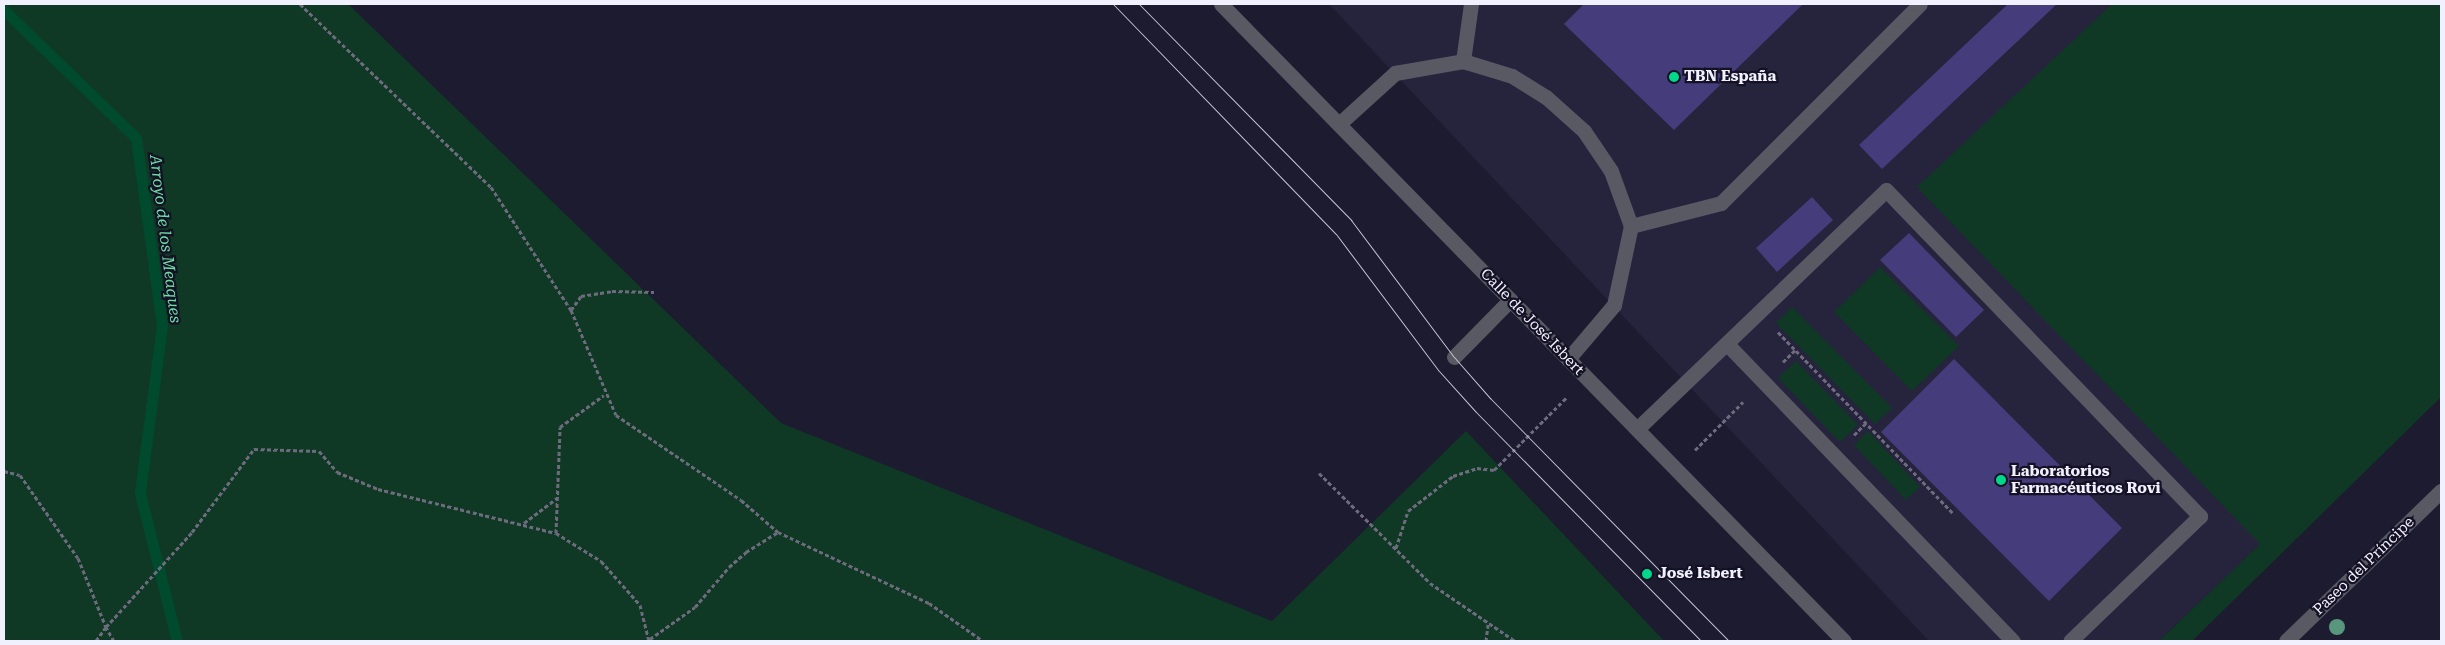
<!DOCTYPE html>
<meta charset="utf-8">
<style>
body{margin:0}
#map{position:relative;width:2445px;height:645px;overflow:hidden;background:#1d1b2f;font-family:"Roboto Serif",serif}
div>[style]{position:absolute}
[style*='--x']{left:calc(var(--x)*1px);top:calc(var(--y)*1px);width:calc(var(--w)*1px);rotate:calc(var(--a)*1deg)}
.built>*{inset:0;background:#26233d}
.green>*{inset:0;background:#0f3925}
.stream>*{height:11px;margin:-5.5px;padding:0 5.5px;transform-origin:5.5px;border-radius:5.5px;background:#004b2d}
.building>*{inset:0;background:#453c7c}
.path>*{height:3px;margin-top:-1.5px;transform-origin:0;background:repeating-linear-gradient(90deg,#6d6b7d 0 4px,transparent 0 6.5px)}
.lane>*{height:15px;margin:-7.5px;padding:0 7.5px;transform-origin:7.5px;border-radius:7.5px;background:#595964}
.street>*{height:15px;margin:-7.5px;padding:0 7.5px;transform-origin:7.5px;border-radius:7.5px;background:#595964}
.tram>*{height:1px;margin:-0.5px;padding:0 0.5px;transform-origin:0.5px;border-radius:0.5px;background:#c6c6d5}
.trees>*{width:16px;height:16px;margin:-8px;border-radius:50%;background:#58967e}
.dots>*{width:14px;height:14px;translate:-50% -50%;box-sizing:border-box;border:2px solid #141125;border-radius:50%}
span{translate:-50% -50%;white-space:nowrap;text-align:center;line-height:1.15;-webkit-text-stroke:4.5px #141125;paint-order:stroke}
.poi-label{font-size:15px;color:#f0f0fe;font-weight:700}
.left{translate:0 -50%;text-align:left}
.street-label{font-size:15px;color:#f0f0fe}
.water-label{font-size:16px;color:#6ddfa4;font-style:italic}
.frame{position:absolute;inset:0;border:5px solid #f0f0fe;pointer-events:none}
</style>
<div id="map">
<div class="built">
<div style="clip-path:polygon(1329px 4px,2441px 4px,2441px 370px,2159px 641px,1929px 641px)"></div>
</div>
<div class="green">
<div style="clip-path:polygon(4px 4px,348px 4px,781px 423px,1272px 621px,1466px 431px,1664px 641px,4px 641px)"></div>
<div style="clip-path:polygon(2112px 4px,2441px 4px,2441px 397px,2192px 641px,2159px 641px,2260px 544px,1917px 187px)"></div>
<div style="clip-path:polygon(1880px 267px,1959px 346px,1912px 391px,1834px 312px)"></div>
<div style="clip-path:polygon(1792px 307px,1892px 408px,1875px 424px,1776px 323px)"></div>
<div style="clip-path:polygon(1796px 361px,1858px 425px,1840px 442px,1778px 378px)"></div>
<div style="clip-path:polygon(1868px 431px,1920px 487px,1906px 500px,1854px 445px)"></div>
</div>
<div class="stream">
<div style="--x:4;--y:10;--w:184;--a:44.1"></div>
<div style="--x:136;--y:138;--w:189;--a:82.1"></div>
<div style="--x:162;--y:325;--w:169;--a:97.5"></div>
<div style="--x:140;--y:493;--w:153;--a:76"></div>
</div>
<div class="building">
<div style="clip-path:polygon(1584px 4px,1803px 4px,1674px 130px,1564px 24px)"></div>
<div style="clip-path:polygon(2008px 4px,2057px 4px,1882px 169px,1859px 145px)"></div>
<div style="clip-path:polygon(1812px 197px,1833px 220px,1777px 272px,1756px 248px)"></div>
<div style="clip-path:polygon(1909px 233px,1984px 310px,1956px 337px,1880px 260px)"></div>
<div style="clip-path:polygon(1954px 359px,2122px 528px,2049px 601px,1881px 432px)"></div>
</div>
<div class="path">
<div style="--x:300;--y:4;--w:265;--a:43.8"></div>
<div style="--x:491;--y:187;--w:147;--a:57"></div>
<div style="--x:571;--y:310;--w:114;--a:66.8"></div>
<div style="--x:616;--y:415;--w:151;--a:34.2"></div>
<div style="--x:741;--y:500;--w:49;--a:40.9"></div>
<div style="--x:778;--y:532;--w:167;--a:25.2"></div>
<div style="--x:929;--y:603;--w:66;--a:35.1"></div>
<div style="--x:571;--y:310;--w:17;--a:-54"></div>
<div style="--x:581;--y:296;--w:31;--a:-9"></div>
<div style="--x:612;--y:291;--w:42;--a:1.4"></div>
<div style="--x:1778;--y:332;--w:252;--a:46"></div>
<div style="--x:1783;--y:362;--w:17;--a:-45"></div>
<div style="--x:1854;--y:435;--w:17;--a:-45"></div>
<div style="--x:1695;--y:450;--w:68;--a:-45"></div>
<div style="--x:4;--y:471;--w:16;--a:14"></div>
<div style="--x:20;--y:475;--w:101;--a:55.1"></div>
<div style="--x:78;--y:558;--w:74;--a:67.9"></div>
<div style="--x:106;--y:627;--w:17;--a:126"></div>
<div style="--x:1319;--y:473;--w:156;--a:44.7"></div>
<div style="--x:1430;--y:583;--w:103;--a:34.3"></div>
<div style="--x:524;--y:523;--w:41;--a:-37.1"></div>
<div style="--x:556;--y:533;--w:106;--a:-87.8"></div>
<div style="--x:560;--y:427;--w:54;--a:-36"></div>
<div style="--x:1396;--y:548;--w:39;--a:-72"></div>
<div style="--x:1408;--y:511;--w:57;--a:-37.9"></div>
<div style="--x:1453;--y:476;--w:25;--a:-18"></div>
<div style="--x:1477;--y:468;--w:17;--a:7"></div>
<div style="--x:1494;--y:470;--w:103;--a:-45"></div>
<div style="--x:650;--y:639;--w:55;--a:-35.4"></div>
<div style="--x:695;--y:607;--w:52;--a:-49.6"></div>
<div style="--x:729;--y:567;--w:23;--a:-41"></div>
<div style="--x:746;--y:552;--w:38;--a:-32"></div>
<div style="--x:114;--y:641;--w:16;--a:-120"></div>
<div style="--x:106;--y:627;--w:128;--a:-47.8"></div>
<div style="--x:192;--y:532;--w:104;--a:-53.2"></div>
<div style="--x:254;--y:449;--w:65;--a:1.8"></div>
<div style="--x:319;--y:451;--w:28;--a:49"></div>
<div style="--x:337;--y:472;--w:44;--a:22.5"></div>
<div style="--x:378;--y:489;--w:183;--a:13.9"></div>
<div style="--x:556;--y:533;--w:53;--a:31.9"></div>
<div style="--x:601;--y:561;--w:59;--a:48.4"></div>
<div style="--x:640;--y:605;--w:37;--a:76"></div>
<div style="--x:1486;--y:641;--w:17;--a:-83"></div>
</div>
<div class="lane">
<div style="--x:1471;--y:4;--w:58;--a:98"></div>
<div style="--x:1463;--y:61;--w:51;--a:17"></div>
<div style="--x:1512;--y:76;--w:40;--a:32"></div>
<div style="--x:1546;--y:97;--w:51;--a:41.8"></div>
<div style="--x:1584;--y:131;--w:48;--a:56"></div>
<div style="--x:1611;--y:171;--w:59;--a:70"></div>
<div style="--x:1631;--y:226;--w:93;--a:-14.3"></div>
<div style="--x:1721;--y:203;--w:281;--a:-45"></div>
<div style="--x:1339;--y:124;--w:76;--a:-42.3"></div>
<div style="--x:1395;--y:73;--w:69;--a:-10"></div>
<div style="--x:1727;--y:344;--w:412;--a:46.1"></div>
<div style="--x:1454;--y:357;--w:80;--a:-45.5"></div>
<div style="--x:1568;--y:359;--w:71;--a:-49.6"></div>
<div style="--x:1614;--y:305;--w:81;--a:-77.9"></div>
<div style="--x:1637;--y:429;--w:345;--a:-43.8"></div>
<div style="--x:1886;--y:190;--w:453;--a:46.1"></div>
<div style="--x:2200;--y:516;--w:180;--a:136.1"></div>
</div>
<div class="street">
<div style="--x:1221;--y:4;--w:891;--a:45.64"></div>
<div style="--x:2286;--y:641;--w:216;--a:-44.1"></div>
</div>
<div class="tram">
<div style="--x:1113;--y:4;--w:320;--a:45.9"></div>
<div style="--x:1336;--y:234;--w:171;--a:53.1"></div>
<div style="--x:1439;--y:371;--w:55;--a:47.9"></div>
<div style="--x:1476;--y:412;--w:321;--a:45.5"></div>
<div style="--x:1139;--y:4;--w:303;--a:45.5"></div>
<div style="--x:1351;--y:220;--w:171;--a:53.1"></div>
<div style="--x:1454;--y:357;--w:55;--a:48.7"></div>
<div style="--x:1490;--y:398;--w:341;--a:45.5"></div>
</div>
<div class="trees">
<div style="left:2337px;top:627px"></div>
</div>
<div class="dots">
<div style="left:1674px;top:77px;background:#00d98c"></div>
<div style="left:2001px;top:480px;background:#00d98c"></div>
<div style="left:1647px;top:574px;background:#00d98c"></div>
</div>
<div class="poi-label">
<span class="left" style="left:1684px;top:77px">TBN España</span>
<span class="left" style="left:2011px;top:480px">Laboratorios<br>Farmacéuticos Rovi</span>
<span class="left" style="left:1658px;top:574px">José Isbert</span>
</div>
<div class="street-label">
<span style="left:1532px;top:322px;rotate:46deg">Calle de José Isbert</span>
<span style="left:2364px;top:566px;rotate:-44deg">Paseo del Príncipe</span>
</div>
<div class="water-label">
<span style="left:165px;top:239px;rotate:83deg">Arroyo de los Meaques</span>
</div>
<div class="frame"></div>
</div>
